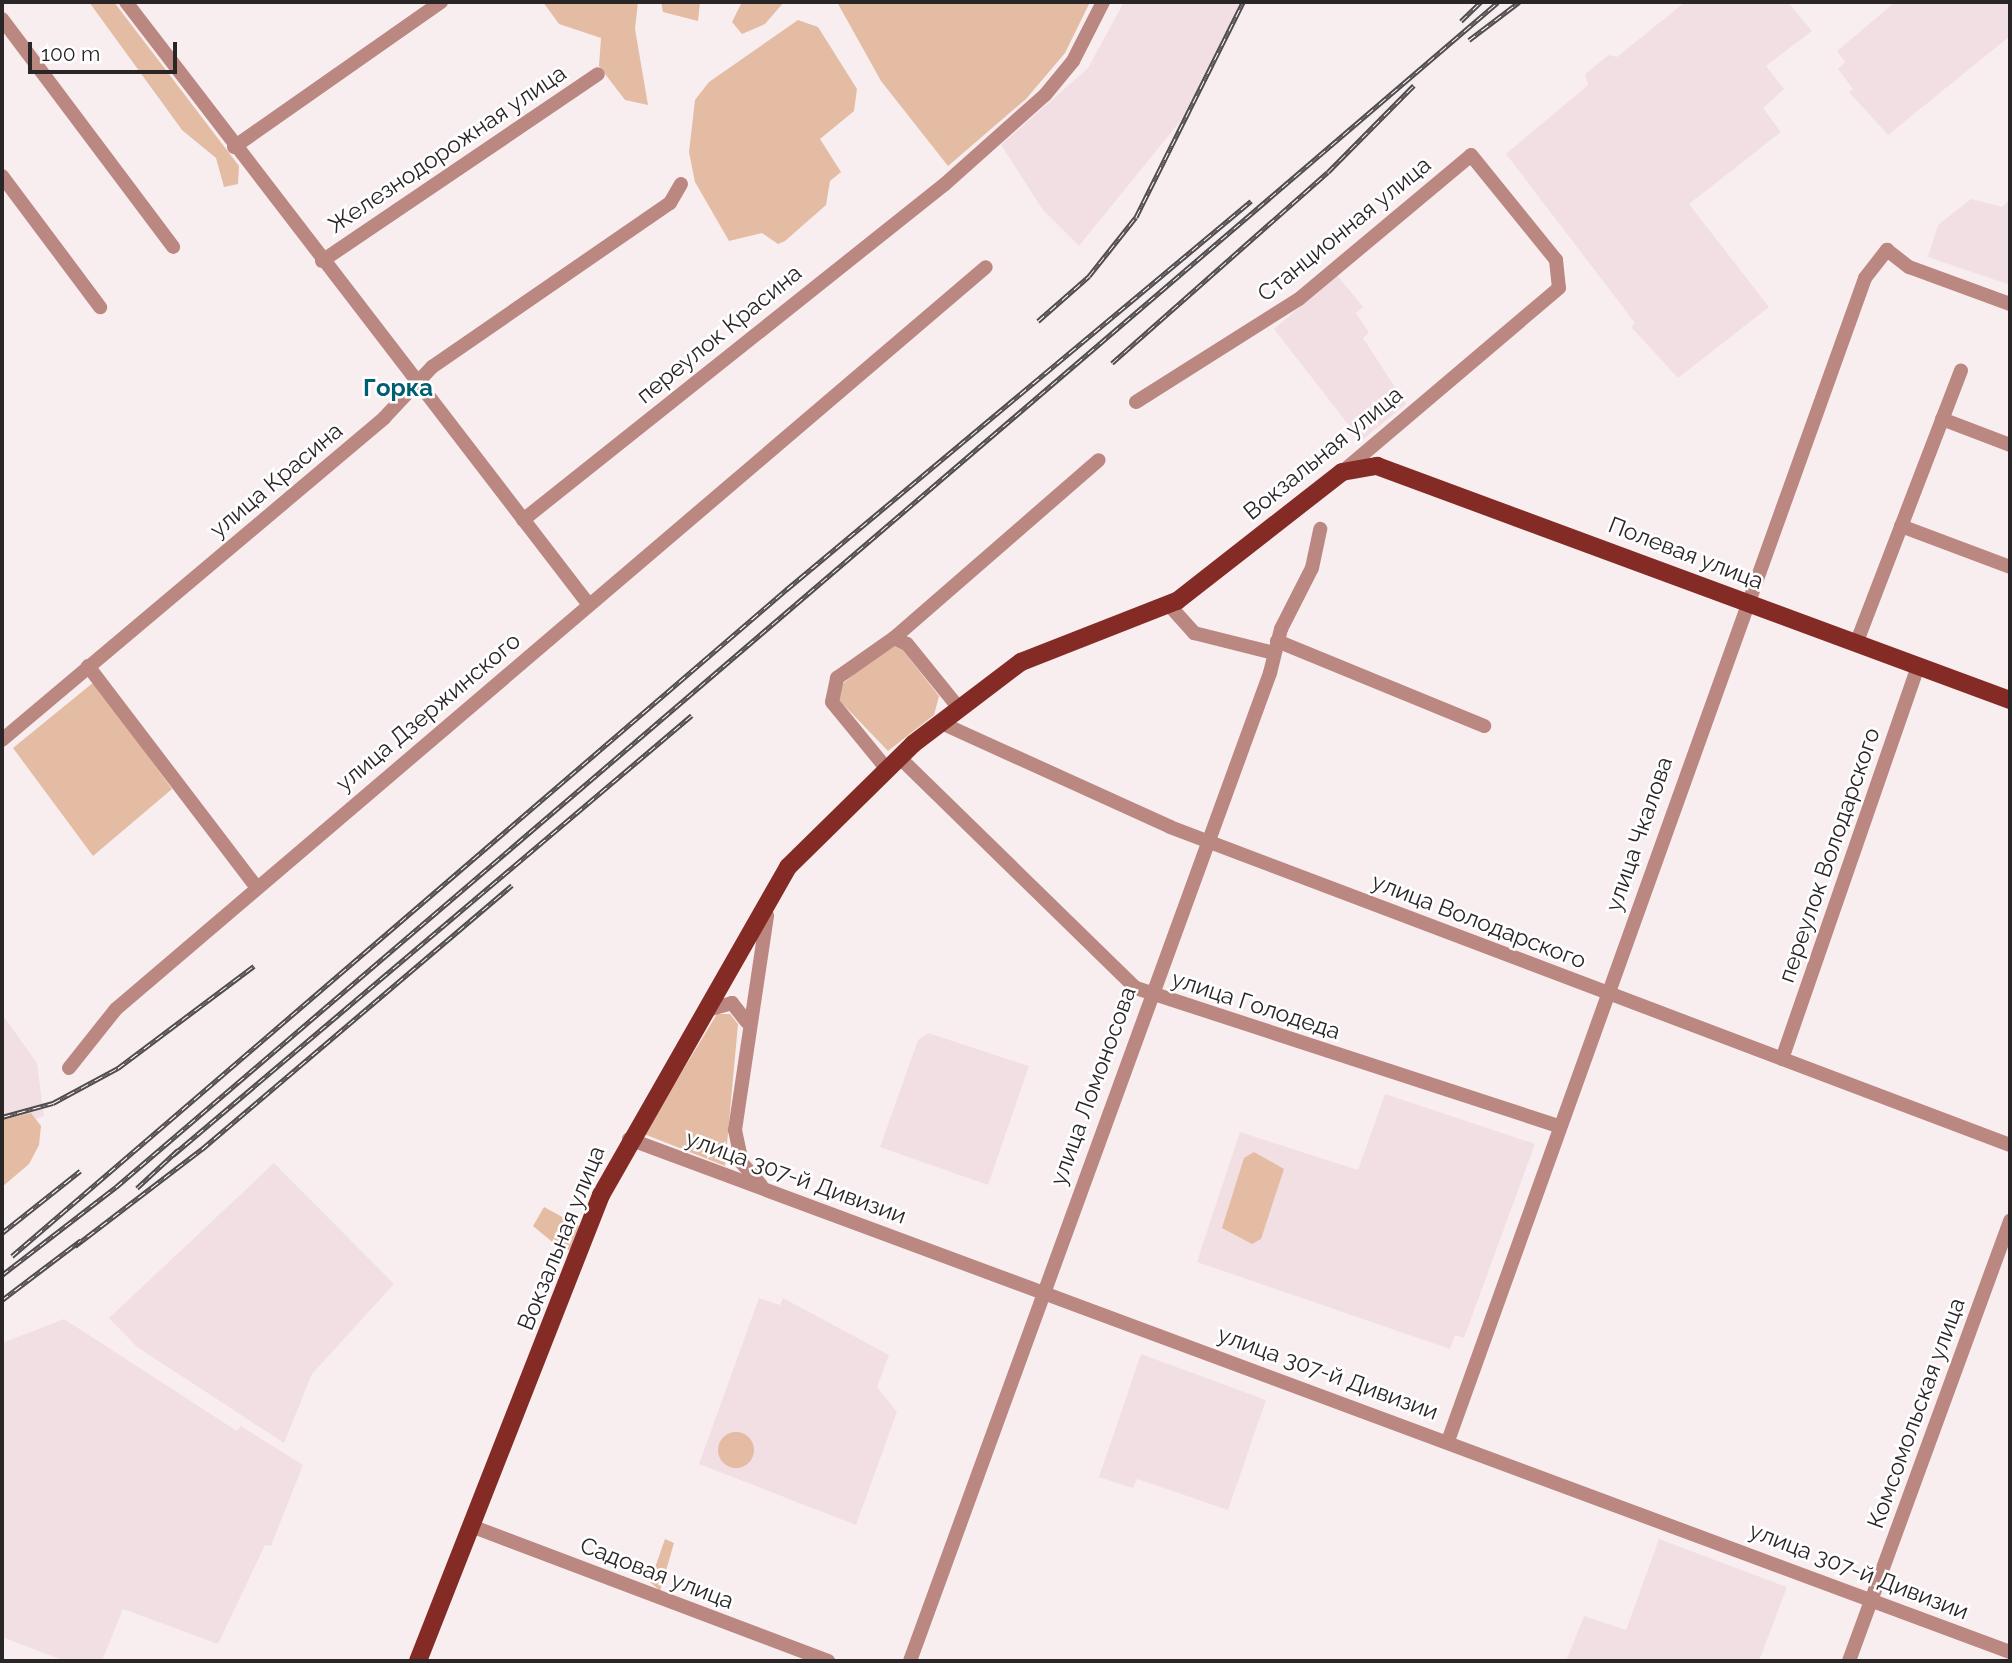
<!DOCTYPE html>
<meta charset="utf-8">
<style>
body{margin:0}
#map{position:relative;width:2012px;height:1663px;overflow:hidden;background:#f8eef0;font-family:Raleway,sans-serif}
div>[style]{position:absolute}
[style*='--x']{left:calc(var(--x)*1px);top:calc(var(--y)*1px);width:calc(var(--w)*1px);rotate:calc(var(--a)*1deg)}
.built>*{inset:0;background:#f2dfe4}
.green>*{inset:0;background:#e3bca3}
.round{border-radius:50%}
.minor>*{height:14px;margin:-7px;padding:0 7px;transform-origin:7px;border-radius:7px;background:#bb8781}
.major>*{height:18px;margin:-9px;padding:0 9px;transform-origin:9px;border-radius:9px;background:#842b26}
.rail>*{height:5px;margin-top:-2.5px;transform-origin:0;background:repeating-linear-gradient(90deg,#fff 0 8px,#504b4d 0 16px);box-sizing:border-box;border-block:2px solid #504b4d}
span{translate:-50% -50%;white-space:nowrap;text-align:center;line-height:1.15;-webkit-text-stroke:5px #fff;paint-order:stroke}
.street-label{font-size:23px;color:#2a2627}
.neighbourhood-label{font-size:24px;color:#005e71;font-weight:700}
.frame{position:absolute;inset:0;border:4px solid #2a2627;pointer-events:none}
.scale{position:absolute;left:28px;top:42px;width:149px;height:32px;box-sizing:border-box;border:4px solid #2a2627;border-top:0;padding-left:9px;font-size:21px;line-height:24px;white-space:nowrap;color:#2a2627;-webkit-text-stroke:5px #fff;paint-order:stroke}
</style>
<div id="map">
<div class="built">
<div style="clip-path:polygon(1124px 2px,1240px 2px,1186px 114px,1079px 246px,1043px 210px,1001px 145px,1088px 68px)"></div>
<div style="clip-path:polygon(1685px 2px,1788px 2px,1812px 31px,1766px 66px,1784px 89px,1763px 108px,1781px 132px,1689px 204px,1769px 307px,1678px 378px,1631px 327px,1635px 323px,1506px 154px,1588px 85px,1585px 74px,1609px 55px,1617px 57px)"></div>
<div style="clip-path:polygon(1895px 2px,2010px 2px,2010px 36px,1888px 135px,1849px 92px,1853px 89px,1838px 69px,1845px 62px,1837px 51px)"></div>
<div style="clip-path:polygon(1971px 199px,2002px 207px,2010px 199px,2010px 285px,1928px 257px,1938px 225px)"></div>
<div style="clip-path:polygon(1337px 275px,1363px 307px,1356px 313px,1369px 333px,1363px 338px,1406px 404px,1361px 441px,1274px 329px)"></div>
<div style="clip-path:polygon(2px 1014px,37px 1063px,44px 1116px,2px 1130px)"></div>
<div style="clip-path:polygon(928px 1033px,1029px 1066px,988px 1185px,880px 1147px,918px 1040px)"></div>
<div style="clip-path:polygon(1385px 1094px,1535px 1144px,1464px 1338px,1455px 1335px,1450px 1349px,1197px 1262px,1240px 1132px,1358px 1170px)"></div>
<div style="clip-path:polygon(274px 1163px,394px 1284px,312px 1374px,284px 1443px,137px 1347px,109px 1318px)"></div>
<div style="clip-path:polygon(759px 1298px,780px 1305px,783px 1298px,889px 1355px,877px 1387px,897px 1412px,856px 1525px,699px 1464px)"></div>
<div style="clip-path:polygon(64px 1319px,237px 1431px,241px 1426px,303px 1465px,271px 1546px,265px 1545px,218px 1644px,123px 1609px,102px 1661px,65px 1661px,2px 1637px,2px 1343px)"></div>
<div style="clip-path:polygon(1141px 1354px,1266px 1400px,1228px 1510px,1137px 1479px,1133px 1488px,1099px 1477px)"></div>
<div style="clip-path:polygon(1659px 1539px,1787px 1587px,1759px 1661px,1566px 1661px,1584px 1616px,1626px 1630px)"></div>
</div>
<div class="green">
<div style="clip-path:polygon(89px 2px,114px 2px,239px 166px,238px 184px,224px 187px,216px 158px,182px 130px)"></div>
<div style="clip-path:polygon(543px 2px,638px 2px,635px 29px,648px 105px,625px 100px,599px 66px,601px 38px,559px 24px)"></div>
<div style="clip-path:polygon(661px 2px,700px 2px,698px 21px,663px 12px)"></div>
<div style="clip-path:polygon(742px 2px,784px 2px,765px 24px,742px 34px,732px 22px)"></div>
<div style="clip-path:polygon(837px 2px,1090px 2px,1065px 53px,1026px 99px,948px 166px,881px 81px)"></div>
<div style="clip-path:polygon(798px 20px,818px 27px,857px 89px,854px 111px,820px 139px,841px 172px,830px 181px,826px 205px,785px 241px,778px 244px,762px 233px,729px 241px,695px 182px,689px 152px,695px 100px,709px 82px)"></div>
<div style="clip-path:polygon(890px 644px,898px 644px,939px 696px,934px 715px,888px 751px,838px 699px,839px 687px)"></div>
<div style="clip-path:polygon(94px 682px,172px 789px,93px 856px,13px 748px)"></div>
<div style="clip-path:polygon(717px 1014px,730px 1014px,738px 1024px,725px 1166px,644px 1134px)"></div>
<div style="clip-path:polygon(31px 1113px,41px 1126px,39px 1145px,29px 1164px,2px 1187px,2px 1120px)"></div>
<div style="clip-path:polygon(1254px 1152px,1284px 1169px,1261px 1239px,1252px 1244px,1222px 1228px,1244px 1158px)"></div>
<div style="clip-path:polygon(544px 1207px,579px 1226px,572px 1250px,562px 1250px,533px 1226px)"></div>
<div class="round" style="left:718px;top:1432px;width:36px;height:36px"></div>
<div style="clip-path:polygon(665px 1539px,674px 1543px,660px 1591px,650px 1582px)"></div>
</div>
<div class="minor">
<div style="--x:126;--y:2;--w:760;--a:52.48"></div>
<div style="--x:2;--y:19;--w:285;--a:53.1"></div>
<div style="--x:234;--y:147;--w:253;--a:-35"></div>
<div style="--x:2;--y:176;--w:164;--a:53.2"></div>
<div style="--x:322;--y:261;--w:333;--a:-34.1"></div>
<div style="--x:1136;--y:402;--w:193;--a:-32.3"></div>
<div style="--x:1299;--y:299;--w:224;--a:-39.9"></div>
<div style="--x:1471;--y:155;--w:135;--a:51"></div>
<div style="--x:1556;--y:260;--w:28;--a:84"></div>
<div style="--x:1559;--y:288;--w:285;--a:139.7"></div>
<div style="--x:1942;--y:419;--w:73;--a:20.9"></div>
<div style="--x:523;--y:520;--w:539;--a:-38.53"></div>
<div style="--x:945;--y:184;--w:134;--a:-41.7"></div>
<div style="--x:1045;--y:95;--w:44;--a:-50.5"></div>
<div style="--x:1073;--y:61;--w:66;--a:-63"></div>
<div style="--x:1901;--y:526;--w:116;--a:20.6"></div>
<div style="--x:1169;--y:605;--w:38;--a:48"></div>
<div style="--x:1194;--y:633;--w:82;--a:14"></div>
<div style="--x:894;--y:638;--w:271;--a:-41"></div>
<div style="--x:1277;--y:641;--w:224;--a:22.3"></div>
<div style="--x:1856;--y:644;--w:293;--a:-69"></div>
<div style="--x:88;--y:666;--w:279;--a:52.7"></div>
<div style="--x:939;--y:722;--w:254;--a:24.4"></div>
<div style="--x:1170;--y:827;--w:898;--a:20.74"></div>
<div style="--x:2;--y:740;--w:500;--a:-40.1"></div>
<div style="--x:384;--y:418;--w:70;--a:-46.7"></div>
<div style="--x:432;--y:367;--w:289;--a:-34.6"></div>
<div style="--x:670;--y:203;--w:22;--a:-60"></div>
<div style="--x:899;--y:757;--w:331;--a:44.3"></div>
<div style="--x:1136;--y:988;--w:445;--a:18.1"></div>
<div style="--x:886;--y:768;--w:85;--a:-129.3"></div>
<div style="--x:832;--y:702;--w:25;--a:-78"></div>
<div style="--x:837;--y:678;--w:70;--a:-35.1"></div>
<div style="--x:894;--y:638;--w:14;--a:25"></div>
<div style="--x:907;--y:644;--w:81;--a:51"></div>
<div style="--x:711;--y:1009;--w:22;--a:-16"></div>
<div style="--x:732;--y:1003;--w:24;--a:52"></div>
<div style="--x:1782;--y:1059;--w:415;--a:-70.9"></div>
<div style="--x:69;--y:1068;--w:75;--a:-51.5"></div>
<div style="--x:116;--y:1009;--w:1143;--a:-40.46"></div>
<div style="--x:629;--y:1139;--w:1473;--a:20.38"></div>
<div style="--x:761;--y:1185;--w:29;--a:-131"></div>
<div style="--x:742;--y:1163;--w:34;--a:-102"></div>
<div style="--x:735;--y:1130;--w:217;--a:-81.5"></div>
<div style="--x:1448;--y:1441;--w:1235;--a:-70.27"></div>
<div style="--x:1865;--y:278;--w:36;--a:-52"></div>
<div style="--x:1887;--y:250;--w:28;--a:38"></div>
<div style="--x:1909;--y:267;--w:108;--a:20.1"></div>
<div style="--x:471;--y:1526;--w:382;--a:20.7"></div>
<div style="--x:910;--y:1661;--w:1052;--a:-69.98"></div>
<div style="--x:1270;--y:673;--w:45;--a:-76"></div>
<div style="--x:1281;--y:629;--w:68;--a:-63.1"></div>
<div style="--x:1312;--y:568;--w:40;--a:-78"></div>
<div style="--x:1849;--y:1661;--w:469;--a:-69.9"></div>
</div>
<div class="major">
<div style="--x:418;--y:1661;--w:501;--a:-68.56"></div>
<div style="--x:601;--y:1195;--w:378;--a:-60.3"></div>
<div style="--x:788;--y:867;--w:175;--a:-44.5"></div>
<div style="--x:913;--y:744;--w:136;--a:-37.2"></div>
<div style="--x:1021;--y:662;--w:168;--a:-21.4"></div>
<div style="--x:1177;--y:601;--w:209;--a:-38"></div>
<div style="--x:1342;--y:472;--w:36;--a:-10"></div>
<div style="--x:1377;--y:466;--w:675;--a:20.29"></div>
</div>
<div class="rail">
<div style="--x:1461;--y:21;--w:28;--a:-44"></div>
<div style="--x:1469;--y:40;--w:63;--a:-37.2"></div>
<div style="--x:1038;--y:321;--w:68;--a:-41.4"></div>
<div style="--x:1089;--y:276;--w:75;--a:-51.5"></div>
<div style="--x:1136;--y:217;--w:240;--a:-63.5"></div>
<div style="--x:1112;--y:363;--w:288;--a:-41.5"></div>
<div style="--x:1328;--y:172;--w:122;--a:-45.3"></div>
<div style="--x:2;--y:1117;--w:53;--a:-15.4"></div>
<div style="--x:53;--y:1103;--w:74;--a:-28.3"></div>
<div style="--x:118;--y:1068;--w:170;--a:-36.9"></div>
<div style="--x:173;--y:1155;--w:680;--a:-40.29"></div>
<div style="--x:137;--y:1188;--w:56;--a:-42.8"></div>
<div style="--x:2;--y:1233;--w:100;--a:-38.5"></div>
<div style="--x:75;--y:1246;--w:160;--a:-37.4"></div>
<div style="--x:202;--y:1149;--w:407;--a:-40.4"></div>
<div style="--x:12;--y:1256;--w:1023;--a:-40.72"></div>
<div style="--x:787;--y:589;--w:605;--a:-39.9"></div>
<div style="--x:2;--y:1275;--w:144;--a:-37.7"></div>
<div style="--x:116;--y:1187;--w:1820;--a:-40.61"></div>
<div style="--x:2;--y:1300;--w:99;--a:-37.2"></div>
</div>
<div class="street-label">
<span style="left:447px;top:149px;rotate:-34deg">Железнодорожная улица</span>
<span style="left:1344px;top:229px;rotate:-39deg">Станционная улица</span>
<span style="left:719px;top:334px;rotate:-39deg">переулок Красина</span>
<span style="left:1323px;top:453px;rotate:-39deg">Вокзальная улица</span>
<span style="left:276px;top:480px;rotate:-40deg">улица Красина</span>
<span style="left:1686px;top:553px;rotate:21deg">Полевая улица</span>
<span style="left:428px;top:712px;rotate:-40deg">улица Дзержинского</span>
<span style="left:1639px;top:834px;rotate:-71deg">улица Чкалова</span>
<span style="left:1829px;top:855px;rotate:-71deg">переулок Володарского</span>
<span style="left:1479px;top:921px;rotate:21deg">улица Володарского</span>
<span style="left:1256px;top:1005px;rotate:18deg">улица Голодеда</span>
<span style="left:1093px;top:1086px;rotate:-70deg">улица Ломоносова</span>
<span style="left:796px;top:1177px;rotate:20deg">улица 307-й Дивизии</span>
<span style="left:561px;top:1238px;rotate:-68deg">Вокзальная улица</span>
<span style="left:1328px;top:1373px;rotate:20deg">улица 307-й Дивизии</span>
<span style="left:1916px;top:1413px;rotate:-70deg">Комсомольская улица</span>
<span style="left:1859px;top:1571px;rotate:21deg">улица 307-й Дивизии</span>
<span style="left:657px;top:1573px;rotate:21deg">Садовая улица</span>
</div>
<div class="neighbourhood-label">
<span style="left:398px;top:388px">Горка</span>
</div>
<div class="frame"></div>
<div class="scale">100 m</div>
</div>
